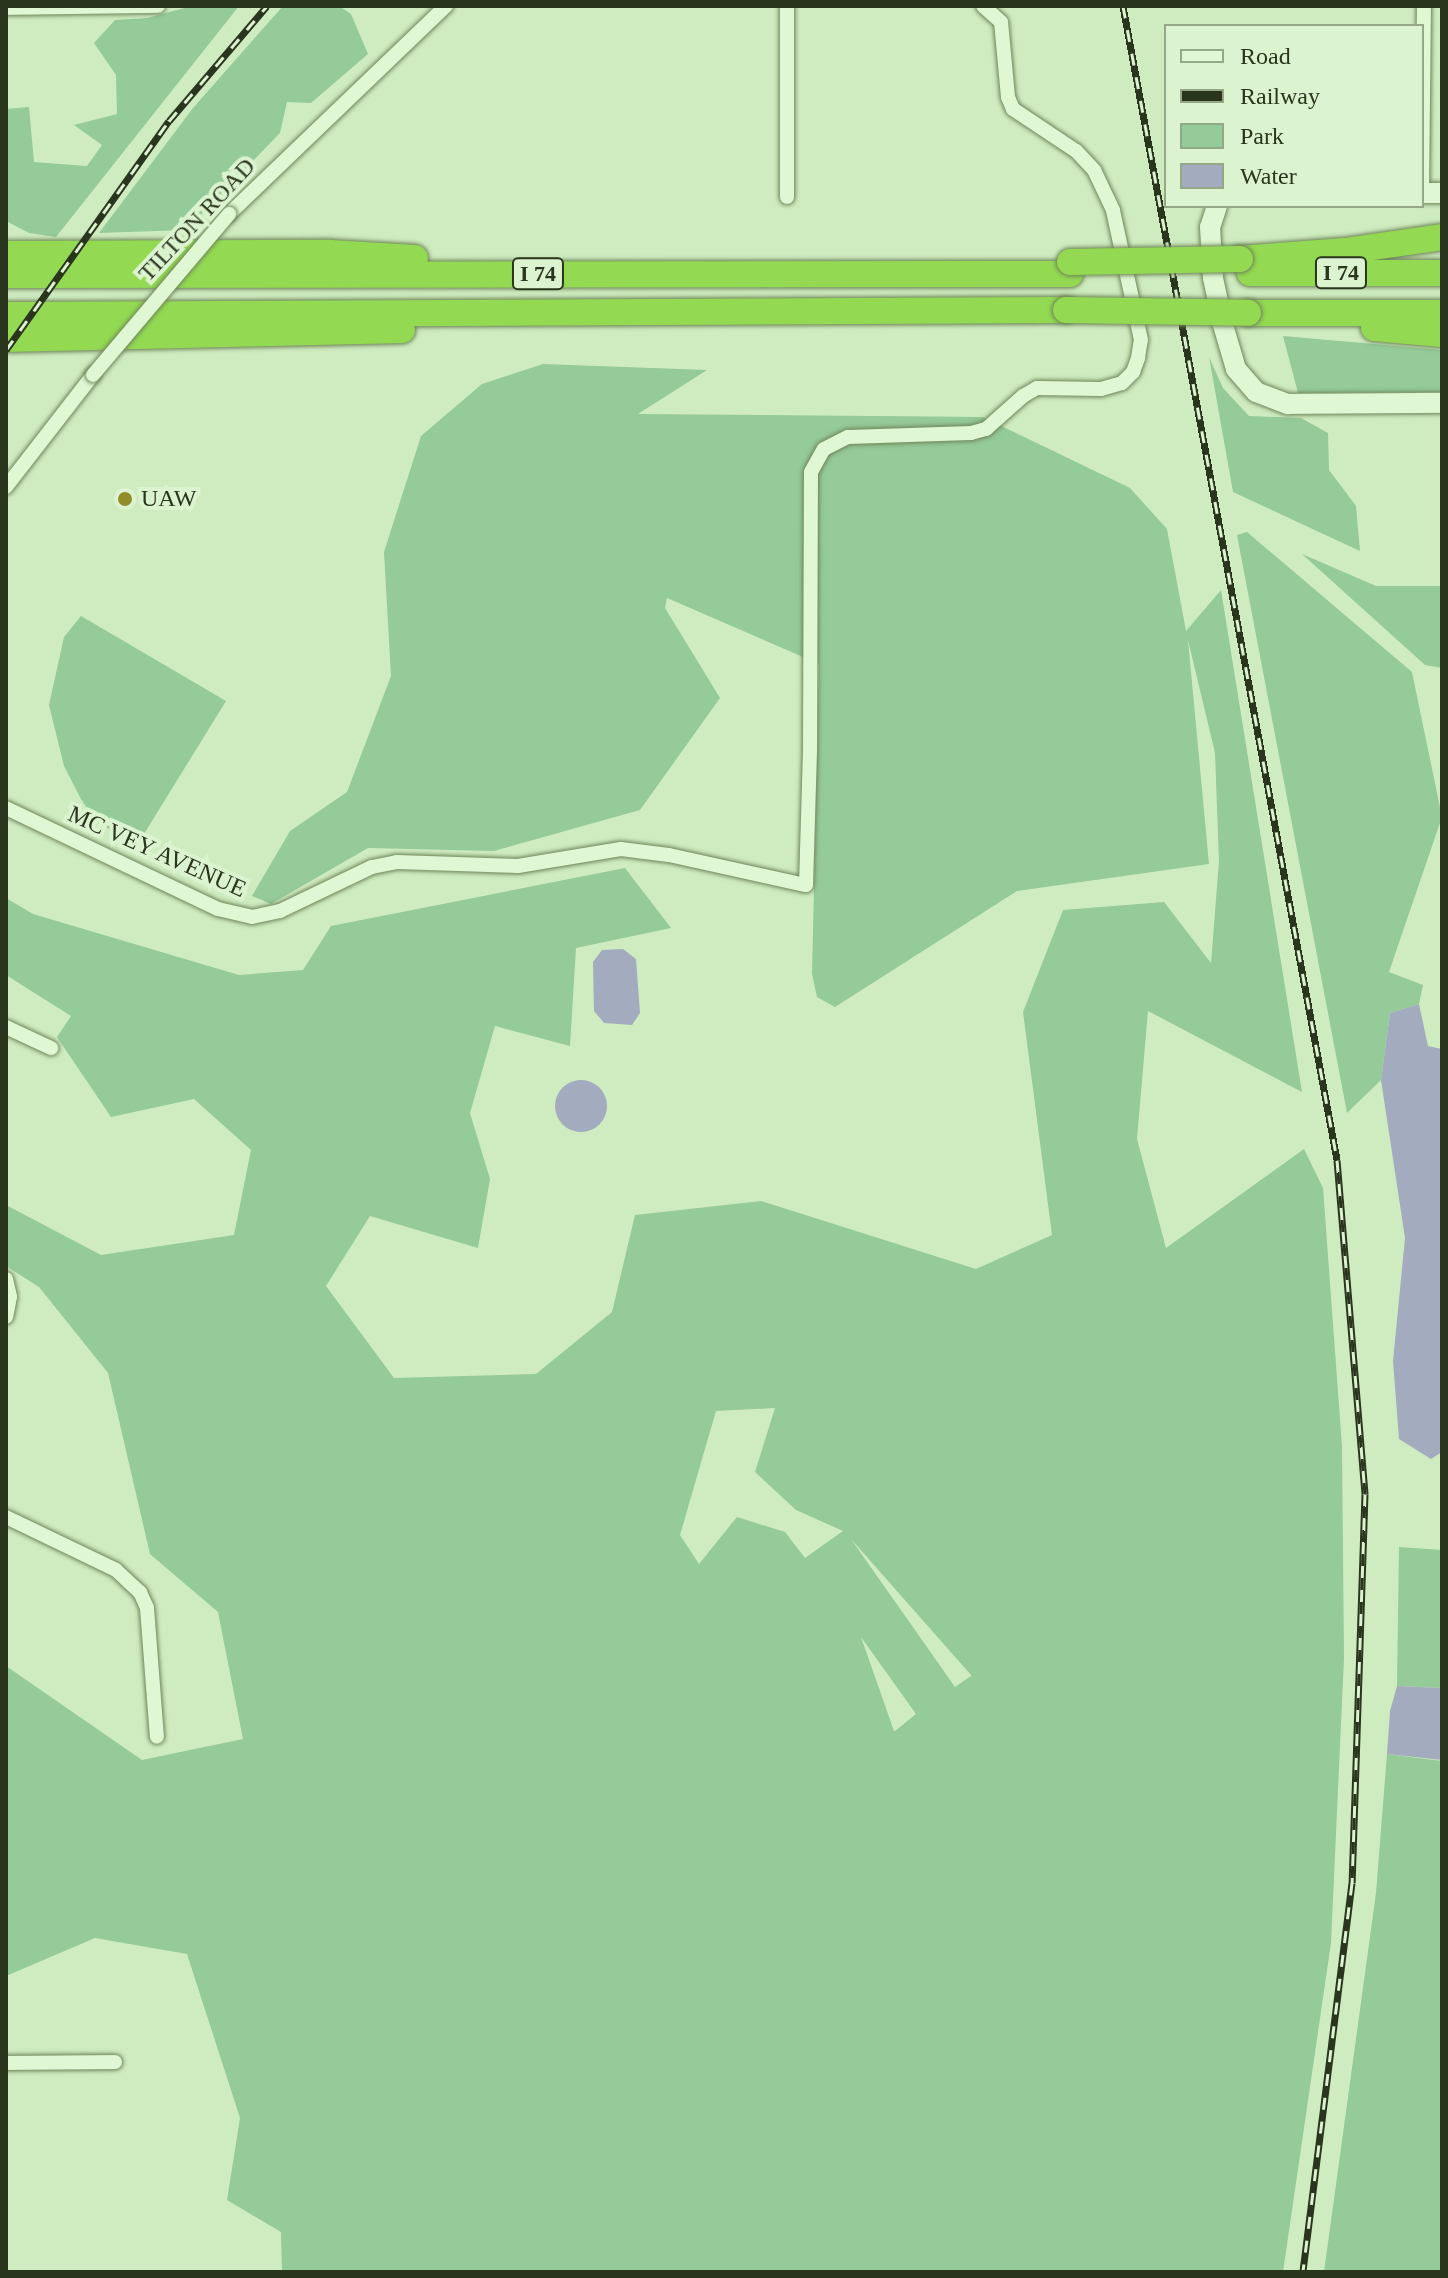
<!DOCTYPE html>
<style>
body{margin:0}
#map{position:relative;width:1448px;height:2278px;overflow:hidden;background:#cfecc0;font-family:"Times New Roman",serif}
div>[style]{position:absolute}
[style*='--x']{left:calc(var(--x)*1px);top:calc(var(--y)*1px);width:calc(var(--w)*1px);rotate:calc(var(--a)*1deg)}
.green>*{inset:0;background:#95ca99}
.water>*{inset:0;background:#a3acbe}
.round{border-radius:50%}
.roads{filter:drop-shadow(0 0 2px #6f8559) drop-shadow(0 0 2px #6f8559)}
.street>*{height:14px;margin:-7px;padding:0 7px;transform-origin:7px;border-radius:7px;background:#dff7d3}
.secondary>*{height:20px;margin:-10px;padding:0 10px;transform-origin:10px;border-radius:10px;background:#dff7d3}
.highway>*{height:26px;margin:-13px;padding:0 13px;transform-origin:13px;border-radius:13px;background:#93da52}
.rail>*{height:7px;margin-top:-3.5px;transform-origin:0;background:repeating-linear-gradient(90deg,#dbf4cf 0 12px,#2a351d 0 24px);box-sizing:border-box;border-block:2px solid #2a351d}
.bridges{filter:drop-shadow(0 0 2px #6f8559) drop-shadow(0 0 2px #6f8559)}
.street-bridge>*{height:14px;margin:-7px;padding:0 7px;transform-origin:7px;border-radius:7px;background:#dff7d3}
.highway-bridge>*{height:26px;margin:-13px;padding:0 13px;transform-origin:13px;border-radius:13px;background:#93da52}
.dots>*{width:22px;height:22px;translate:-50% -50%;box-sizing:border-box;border:4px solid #dbf4cf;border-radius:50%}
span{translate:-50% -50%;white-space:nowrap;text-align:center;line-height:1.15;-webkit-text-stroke:8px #dbf4cf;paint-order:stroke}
.shield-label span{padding:2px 6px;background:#dbf4cf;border:2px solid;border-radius:6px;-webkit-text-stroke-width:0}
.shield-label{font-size:22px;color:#2a351d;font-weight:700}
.street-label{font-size:24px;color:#2a351d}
.poi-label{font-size:24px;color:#2a351d}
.left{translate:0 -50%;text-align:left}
.frame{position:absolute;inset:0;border:8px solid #2a351d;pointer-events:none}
.legend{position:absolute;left:1164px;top:24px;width:260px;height:184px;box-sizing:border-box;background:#dbf4cf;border:2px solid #94a888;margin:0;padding:10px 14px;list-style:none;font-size:24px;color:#2a351d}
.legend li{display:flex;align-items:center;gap:16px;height:40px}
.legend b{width:40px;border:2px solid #94a888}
</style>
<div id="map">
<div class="green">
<div style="clip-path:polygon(192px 6px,239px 6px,56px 237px,29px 233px,6px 221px,6px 109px,29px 107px,34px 162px,87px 166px,102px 145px,74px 125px,117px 114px,116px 75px,94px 43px,115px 20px,147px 18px)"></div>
<div style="clip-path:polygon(283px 6px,339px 6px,351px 14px,368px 54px,311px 103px,287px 102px,280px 133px,186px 230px,99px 233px,193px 108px)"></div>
<div style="clip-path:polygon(1283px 336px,1442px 350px,1442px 392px,1298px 393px)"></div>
<div style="clip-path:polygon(1209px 357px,1223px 388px,1249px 416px,1301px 418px,1328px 433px,1329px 470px,1356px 506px,1360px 551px,1233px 492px)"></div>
<div style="clip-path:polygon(evenodd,543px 364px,707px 370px,638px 414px,983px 417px,1130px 488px,1167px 529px,1186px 631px,1221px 590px,1302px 1092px,1148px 1011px,1137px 1139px,1166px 1248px,1304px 1149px,1323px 1188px,1342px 1446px,1344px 1658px,1331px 1943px,1283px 2272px,282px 2272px,281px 2232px,227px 2200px,240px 2118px,187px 1954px,95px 1938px,6px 1976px,6px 1666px,142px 1760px,243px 1739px,218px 1612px,150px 1554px,108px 1373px,39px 1287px,6px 1266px,6px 1205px,101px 1255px,234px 1235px,251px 1150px,194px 1099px,111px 1117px,57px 1037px,71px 1016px,6px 975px,6px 898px,33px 914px,239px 975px,303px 970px,331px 926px,625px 868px,671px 928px,576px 948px,570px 1046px,495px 1026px,470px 1113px,490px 1179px,478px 1248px,370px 1216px,326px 1286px,394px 1378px,536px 1374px,612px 1312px,635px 1215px,761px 1201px,976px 1269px,1052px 1235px,1023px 1012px,1063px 910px,1164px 902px,1211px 963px,1219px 861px,1215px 753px,1188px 640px,1209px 864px,1017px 891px,835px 1007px,817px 997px,812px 974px,819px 664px,667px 598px,665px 608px,720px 698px,640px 810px,494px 851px,368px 848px,271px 904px,252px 896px,290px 831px,347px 792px,391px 676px,384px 552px,421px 436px,482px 384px,543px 364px,775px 1408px,755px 1472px,796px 1510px,843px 1531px,805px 1558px,785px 1532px,737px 1517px,699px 1564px,680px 1535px,716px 1411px,775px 1408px,543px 364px,851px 1539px,971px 1675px,971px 1676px,955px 1687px,851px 1539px,543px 364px,861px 1637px,916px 1714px,895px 1731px,894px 1731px,861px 1637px)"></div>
<div style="clip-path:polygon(1247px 532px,1412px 672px,1442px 817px,1389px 972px,1423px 985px,1419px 1004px,1390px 1013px,1381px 1080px,1347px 1113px,1237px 535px)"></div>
<div style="clip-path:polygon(1302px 554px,1376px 586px,1442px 586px,1442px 668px,1425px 665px)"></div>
<div style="clip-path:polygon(81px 616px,226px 701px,136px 847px,94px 819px,81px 799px,64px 766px,49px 705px,64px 637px)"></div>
<div style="clip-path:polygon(1399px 1547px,1442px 1550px,1442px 1688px,1397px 1686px)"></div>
<div style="clip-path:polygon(1387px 1754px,1442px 1761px,1442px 2272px,1324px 2272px,1376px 1893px)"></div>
</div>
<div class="water">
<div style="clip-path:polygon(623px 949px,636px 959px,640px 1013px,632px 1025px,604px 1023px,594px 1011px,593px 962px,602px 950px)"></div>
<div style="clip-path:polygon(1419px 1004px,1428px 1046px,1442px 1049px,1442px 1452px,1431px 1459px,1399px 1439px,1393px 1361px,1405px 1238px,1381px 1080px,1390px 1013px)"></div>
<div class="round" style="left:555px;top:1080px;width:52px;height:52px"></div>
<div style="clip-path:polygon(1397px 1686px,1442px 1688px,1442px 1760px,1387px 1754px,1390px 1711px)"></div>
</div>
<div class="roads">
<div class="street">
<div style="--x:6;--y:8;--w:152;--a:-0.8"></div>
<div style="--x:1422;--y:193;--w:187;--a:-89.4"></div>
<div style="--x:787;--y:197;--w:191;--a:-90"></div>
<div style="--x:229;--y:214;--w:301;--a:-43.8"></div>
<div style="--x:6;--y:487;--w:142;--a:-52.2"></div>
<div style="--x:6;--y:808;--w:235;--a:25.5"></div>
<div style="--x:218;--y:909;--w:35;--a:13"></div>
<div style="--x:252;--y:917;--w:29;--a:-12"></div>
<div style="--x:280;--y:911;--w:102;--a:-25.6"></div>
<div style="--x:372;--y:867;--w:25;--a:-11"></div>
<div style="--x:397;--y:862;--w:121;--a:1.9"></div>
<div style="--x:518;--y:866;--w:104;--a:-9.4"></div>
<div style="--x:621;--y:849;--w:48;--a:7.1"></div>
<div style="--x:669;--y:855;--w:140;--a:12.4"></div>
<div style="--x:806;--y:885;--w:133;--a:-88.3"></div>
<div style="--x:810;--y:752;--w:280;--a:-89.8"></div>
<div style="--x:811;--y:472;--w:26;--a:-61"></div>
<div style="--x:824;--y:449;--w:27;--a:-27"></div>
<div style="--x:848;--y:437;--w:123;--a:-1.9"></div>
<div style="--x:971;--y:433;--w:16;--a:-15"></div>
<div style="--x:986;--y:429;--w:50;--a:-41.7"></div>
<div style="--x:1023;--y:396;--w:16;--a:-30"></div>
<div style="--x:1037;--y:388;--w:64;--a:0.9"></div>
<div style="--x:1101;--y:389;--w:22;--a:-16"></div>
<div style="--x:1122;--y:383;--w:16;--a:-45"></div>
<div style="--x:1133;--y:372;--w:15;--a:-70"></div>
<div style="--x:1138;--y:358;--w:18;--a:-81"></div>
<div style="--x:1141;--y:340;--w:133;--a:-102.2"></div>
<div style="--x:1113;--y:210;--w:44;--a:-115.4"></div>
<div style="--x:1094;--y:170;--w:26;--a:-133"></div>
<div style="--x:1076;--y:151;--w:76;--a:-146.3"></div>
<div style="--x:1013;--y:109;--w:13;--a:-113"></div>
<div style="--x:1008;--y:97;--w:75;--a:-95.3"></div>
<div style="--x:1001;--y:22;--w:24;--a:-138"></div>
<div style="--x:6;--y:1027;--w:50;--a:25"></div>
<div style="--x:6;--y:1279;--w:18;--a:77"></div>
<div style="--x:10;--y:1297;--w:20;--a:101"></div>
<div style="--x:6;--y:1517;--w:122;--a:25.7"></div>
<div style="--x:116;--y:1570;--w:33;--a:43"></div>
<div style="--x:140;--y:1592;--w:17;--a:66"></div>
<div style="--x:147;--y:1608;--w:129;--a:85.6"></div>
<div style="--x:6;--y:2063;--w:109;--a:-0.5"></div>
</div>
<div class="secondary">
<div style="--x:1422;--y:193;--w:20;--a:0"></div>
<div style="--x:1217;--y:206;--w:22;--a:108"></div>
<div style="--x:1210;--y:227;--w:51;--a:86.6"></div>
<div style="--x:1213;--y:278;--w:48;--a:78"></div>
<div style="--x:1223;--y:325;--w:46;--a:73.5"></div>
<div style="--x:1236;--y:369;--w:30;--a:49"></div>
<div style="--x:1256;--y:392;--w:34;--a:21"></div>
<div style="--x:1288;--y:404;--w:154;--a:-0.4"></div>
</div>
<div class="highway">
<div style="--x:6;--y:254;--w:324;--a:-0.2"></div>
<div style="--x:330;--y:253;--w:85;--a:3.4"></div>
<div style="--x:1240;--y:259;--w:105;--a:-4.4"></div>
<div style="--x:1345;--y:251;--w:98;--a:-8.2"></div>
<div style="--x:1250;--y:273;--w:192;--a:0"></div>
<div style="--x:6;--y:275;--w:1064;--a:-0.05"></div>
<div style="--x:1248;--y:313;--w:194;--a:0"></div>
<div style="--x:6;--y:315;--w:1060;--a:-0.27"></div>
<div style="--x:1374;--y:328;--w:68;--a:5"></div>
<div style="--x:6;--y:339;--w:396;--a:-1.3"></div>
</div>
</div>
<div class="rail">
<div style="--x:1123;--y:6;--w:1174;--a:79.49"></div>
<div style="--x:1337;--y:1160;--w:335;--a:85.2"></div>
<div style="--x:1365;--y:1494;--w:389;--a:91.9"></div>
<div style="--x:1352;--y:1883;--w:392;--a:97.2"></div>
<div style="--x:6;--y:350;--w:281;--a:-54.6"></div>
<div style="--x:169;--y:121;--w:151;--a:-49.6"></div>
</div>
<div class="bridges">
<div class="street-bridge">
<div style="--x:93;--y:375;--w:211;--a:-49.8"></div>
</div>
<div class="highway-bridge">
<div style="--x:1070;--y:262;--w:170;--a:-1"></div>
<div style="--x:1066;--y:310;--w:182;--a:0.9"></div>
</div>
</div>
<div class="dots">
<div style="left:125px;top:499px;background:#928d2b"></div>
</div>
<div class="shield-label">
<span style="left:1341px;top:273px">I 74</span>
<span style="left:538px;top:274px">I 74</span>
</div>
<div class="street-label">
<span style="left:197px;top:220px;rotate:-47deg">TILTON ROAD</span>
<span style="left:157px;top:852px;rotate:24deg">MC VEY AVENUE</span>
</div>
<div class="poi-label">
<span class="left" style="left:141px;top:499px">UAW</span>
</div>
<div class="frame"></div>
<ul class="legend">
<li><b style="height:10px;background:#dff7d3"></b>Road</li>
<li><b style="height:10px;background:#2a351d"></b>Railway</li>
<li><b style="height:22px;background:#95ca99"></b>Park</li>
<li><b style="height:22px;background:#a3acbe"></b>Water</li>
</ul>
</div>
